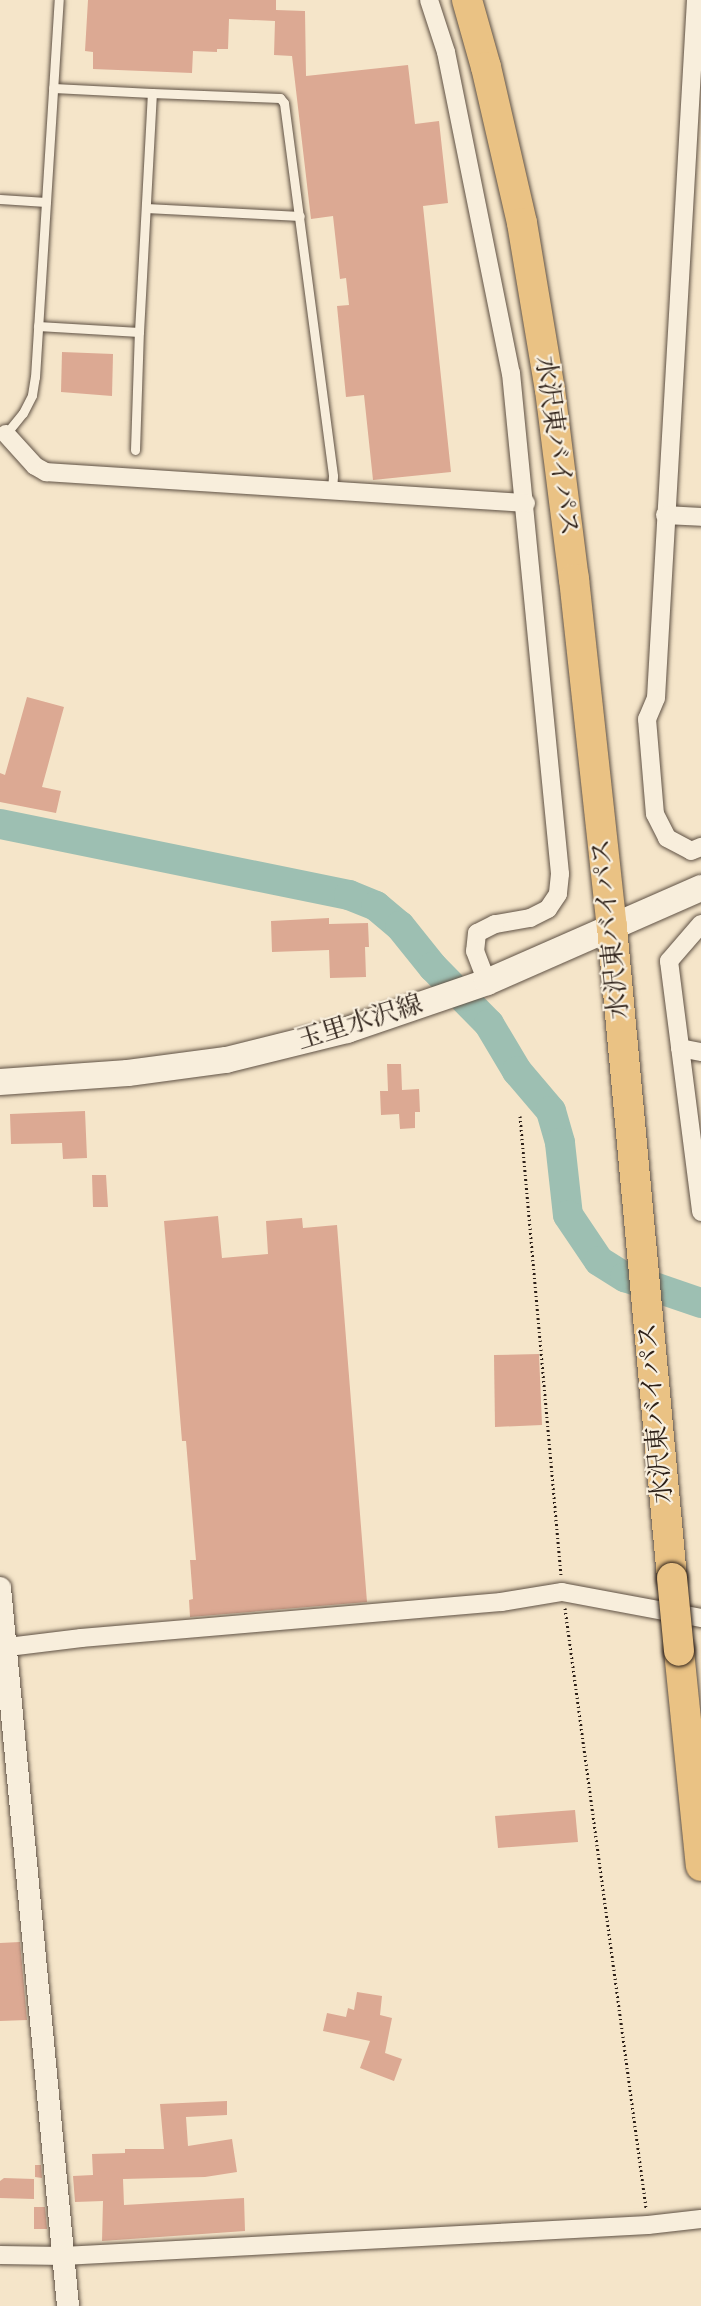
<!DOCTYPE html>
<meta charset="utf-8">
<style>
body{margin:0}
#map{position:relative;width:701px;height:2306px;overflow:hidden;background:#f5e5c9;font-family:"IM FELL DW Pica","Noto Serif JP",serif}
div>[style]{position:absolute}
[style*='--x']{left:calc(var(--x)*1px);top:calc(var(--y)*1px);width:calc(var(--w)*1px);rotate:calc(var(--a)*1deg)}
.river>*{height:30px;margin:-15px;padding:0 15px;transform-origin:15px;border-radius:15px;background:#9dbfb2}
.building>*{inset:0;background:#dca993}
.path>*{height:3px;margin-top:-1.5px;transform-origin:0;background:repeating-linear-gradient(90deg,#2d2018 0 1.5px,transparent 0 4.5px)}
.roads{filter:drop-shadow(0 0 2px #5f5144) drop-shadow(0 0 2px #5f5144)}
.service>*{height:9px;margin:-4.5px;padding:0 4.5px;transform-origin:4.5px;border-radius:4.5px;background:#f8eedc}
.minor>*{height:18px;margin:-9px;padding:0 9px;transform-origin:9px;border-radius:9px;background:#f8eedc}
.tertiary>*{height:22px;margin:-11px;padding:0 11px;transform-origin:11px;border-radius:11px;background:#f8eedc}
.secondary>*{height:26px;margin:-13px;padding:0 13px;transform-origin:13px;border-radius:13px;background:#f8eedc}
.trunk>*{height:30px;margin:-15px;padding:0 15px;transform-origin:15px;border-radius:15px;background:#eac284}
.bridges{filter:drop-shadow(0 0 2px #2d2018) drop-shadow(0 0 2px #2d2018)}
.trunk-bridge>*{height:30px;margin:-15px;padding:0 15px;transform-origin:15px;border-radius:15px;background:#eac284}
span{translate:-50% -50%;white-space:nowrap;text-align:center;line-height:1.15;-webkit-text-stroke:4.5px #f8eedc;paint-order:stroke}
.street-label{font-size:26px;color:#2d2018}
</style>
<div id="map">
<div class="river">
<div style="--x:0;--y:824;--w:356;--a:11.5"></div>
<div style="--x:349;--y:895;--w:29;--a:22"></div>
<div style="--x:376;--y:906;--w:31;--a:40"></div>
<div style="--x:400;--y:926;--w:53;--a:51.2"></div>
<div style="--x:433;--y:967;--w:80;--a:45.5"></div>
<div style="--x:489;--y:1024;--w:55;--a:59.2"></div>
<div style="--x:517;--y:1071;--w:52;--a:49.6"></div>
<div style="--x:551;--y:1111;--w:33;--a:74"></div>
<div style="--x:560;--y:1143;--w:72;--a:83.7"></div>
<div style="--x:568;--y:1215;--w:55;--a:56"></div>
<div style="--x:599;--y:1261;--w:31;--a:32"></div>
<div style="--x:625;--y:1277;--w:80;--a:18.9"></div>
</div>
<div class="building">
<div style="clip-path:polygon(88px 0,276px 0,276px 10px,305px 11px,306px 76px,408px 65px,415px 124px,439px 121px,448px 203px,423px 206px,451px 472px,373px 480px,364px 395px,346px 397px,337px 306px,349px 305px,346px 278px,340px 279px,333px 216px,311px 219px,292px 56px,274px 55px,275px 21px,229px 19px,228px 49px,217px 49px,217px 52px,193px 51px,192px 73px,93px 69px,93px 52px,85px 51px)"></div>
<div style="clip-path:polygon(62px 352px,113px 354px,112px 396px,61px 392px)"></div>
<div style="clip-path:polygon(27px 697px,64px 707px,42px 787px,61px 791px,56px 813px,0 802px,0 773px,5px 775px)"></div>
<div style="clip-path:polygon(329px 918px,329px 924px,368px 923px,369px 947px,365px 947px,366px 977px,330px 978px,329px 950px,272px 952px,271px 921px)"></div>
<div style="clip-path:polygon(387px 1064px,401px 1064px,402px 1090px,419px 1089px,420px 1112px,415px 1112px,415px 1128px,400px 1129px,399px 1114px,381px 1115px,380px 1091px,388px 1091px)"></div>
<div style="clip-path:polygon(85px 1111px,87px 1158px,63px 1159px,62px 1143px,11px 1144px,10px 1114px)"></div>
<div style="clip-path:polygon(92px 1175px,106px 1175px,108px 1207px,93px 1207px)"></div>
<div style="clip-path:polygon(218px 1216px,222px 1258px,268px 1254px,266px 1221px,302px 1218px,303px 1228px,337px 1225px,367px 1602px,190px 1617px,189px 1600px,193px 1599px,190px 1560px,196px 1560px,186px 1441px,182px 1441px,164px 1221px)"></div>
<div style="clip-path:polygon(539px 1354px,542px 1425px,495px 1427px,494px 1355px)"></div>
<div style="clip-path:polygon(575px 1810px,578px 1842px,498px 1848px,495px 1816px)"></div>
<div style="clip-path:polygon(20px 1942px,27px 2020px,0 2021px,0 1943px)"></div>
<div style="clip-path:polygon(357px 1992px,382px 1996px,380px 2015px,392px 2018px,385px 2053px,402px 2059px,394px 2081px,360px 2068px,370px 2041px,323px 2031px,327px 2013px,346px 2017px,348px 2008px,354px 2010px)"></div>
<div style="clip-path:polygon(227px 2101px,227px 2115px,186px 2117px,188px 2146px,232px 2139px,237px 2172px,205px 2177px,123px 2179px,124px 2205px,244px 2198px,245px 2231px,102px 2241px,103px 2201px,75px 2202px,73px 2176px,93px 2175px,92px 2154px,125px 2153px,125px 2149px,164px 2149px,160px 2104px)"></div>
<div style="clip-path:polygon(35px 2165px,41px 2165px,42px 2178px,35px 2177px)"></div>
<div style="clip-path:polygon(4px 2178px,34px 2179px,34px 2199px,0 2198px,0 2181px)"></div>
<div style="clip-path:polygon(34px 2207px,45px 2207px,47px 2229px,34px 2229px)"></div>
</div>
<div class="path">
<div style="--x:520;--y:1116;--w:461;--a:84.9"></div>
<div style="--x:565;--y:1608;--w:605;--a:82.31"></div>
</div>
<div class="roads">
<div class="service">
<div style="--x:152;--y:93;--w:128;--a:2.2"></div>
<div style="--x:280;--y:98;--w:6;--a:51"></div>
<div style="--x:284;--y:103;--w:376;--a:82.5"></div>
<div style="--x:333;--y:476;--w:15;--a:94"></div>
<div style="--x:0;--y:199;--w:46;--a:3.7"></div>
<div style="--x:146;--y:208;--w:154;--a:3"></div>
<div style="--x:38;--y:326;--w:101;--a:3.4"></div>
<div style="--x:139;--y:332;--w:239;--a:-86.9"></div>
<div style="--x:152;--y:93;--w:99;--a:-177.1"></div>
<div style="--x:5;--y:435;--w:28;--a:-51"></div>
<div style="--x:23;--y:413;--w:20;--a:-63"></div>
<div style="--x:32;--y:395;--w:18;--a:-81"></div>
<div style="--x:35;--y:377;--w:378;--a:-86.4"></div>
<div style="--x:135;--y:450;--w:118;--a:-88.1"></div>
</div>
<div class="minor">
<div style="--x:429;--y:0;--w:55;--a:71.9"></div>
<div style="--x:446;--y:52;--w:328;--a:78.6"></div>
<div style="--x:511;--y:373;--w:503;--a:84.41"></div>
<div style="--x:560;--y:874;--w:20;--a:96"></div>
<div style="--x:558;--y:894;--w:18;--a:124"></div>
<div style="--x:548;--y:909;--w:20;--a:153"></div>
<div style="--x:530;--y:918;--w:36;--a:170"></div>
<div style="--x:495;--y:924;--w:20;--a:153"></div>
<div style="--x:477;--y:933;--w:18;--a:96"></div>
<div style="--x:475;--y:951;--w:33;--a:69"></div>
<div style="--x:696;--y:0;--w:699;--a:93.28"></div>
<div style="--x:656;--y:698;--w:23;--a:113"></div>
<div style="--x:647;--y:719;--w:95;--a:85.2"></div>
<div style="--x:655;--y:814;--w:27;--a:63"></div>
<div style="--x:667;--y:838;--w:27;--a:28"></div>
<div style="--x:691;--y:851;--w:11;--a:-22"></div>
<div style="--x:6;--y:434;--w:43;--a:47.8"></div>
<div style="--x:35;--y:466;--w:13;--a:29"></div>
<div style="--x:46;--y:472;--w:481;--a:3.7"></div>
<div style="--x:665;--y:515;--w:36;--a:3"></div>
<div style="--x:701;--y:924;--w:49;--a:130.9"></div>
<div style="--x:669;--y:961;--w:253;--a:82.7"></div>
<div style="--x:680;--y:1048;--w:21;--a:11"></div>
<div style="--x:0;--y:1648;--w:82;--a:-7"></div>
<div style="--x:81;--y:1638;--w:422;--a:-4.9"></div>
<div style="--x:501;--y:1602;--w:62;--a:-9.3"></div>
<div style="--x:562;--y:1592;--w:141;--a:10.6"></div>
<div style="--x:0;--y:2255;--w:63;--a:0.9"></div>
<div style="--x:63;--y:2256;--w:586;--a:-3.03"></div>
<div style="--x:648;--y:2225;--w:53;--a:-6.5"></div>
</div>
<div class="tertiary">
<div style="--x:0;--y:1588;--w:721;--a:84.59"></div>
</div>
<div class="secondary">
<div style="--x:0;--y:1082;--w:128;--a:-4"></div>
<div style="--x:128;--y:1073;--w:99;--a:-7.6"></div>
<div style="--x:226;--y:1060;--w:125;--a:-13.9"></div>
<div style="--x:347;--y:1030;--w:148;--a:-18.9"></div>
<div style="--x:487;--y:982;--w:234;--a:-23.7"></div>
</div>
<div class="trunk">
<div style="--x:467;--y:0;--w:70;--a:74.2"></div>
<div style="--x:486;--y:67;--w:160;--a:77"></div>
<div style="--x:522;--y:223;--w:169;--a:80.5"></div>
<div style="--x:550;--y:390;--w:191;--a:82.8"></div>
<div style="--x:574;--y:579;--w:350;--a:83.8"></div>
<div style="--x:612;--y:927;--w:654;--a:84.73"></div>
<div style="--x:679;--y:1651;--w:216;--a:84.2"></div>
</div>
</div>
<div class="bridges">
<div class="trunk-bridge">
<div style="--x:672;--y:1578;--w:73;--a:84.5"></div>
</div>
</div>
<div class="street-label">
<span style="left:556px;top:446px;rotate:82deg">水沢東バイパス</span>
<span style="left:611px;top:929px;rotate:-96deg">水沢東バイパス</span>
<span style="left:360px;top:1023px;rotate:-17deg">玉里水沢線</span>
<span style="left:656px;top:1413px;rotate:-95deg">水沢東バイパス</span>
</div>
</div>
